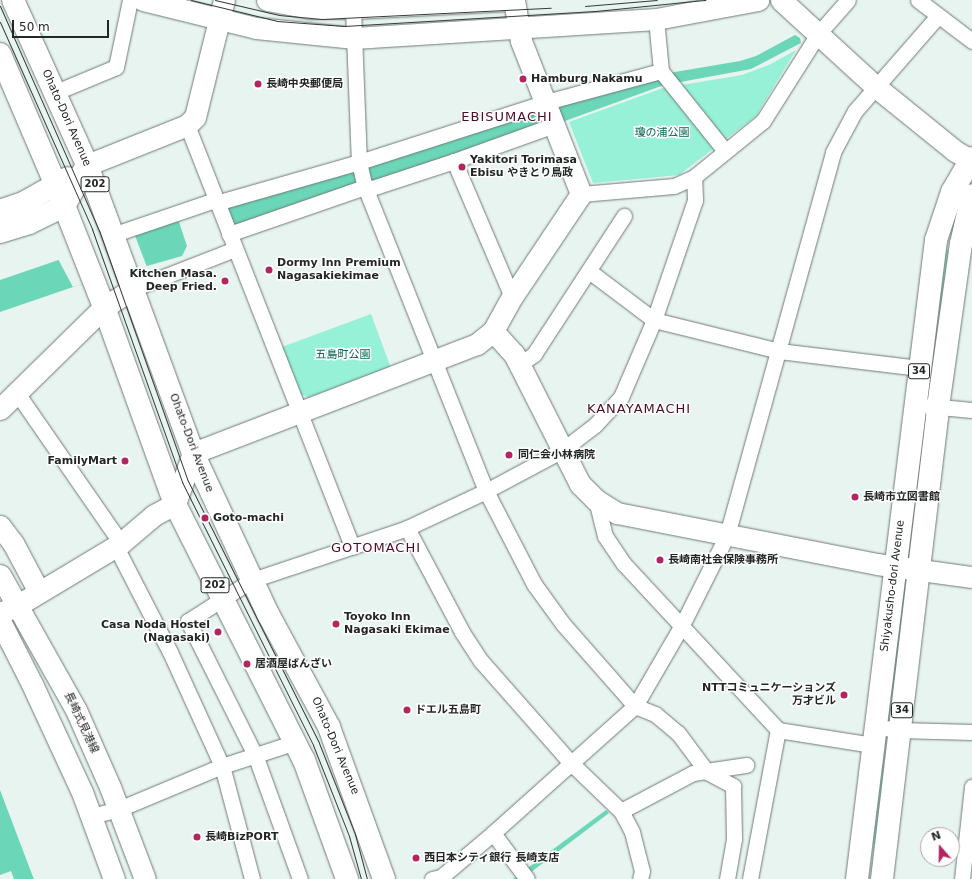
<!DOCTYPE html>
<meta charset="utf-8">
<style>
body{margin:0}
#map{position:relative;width:972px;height:879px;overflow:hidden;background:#e8f4f0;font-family:"DejaVu Sans","Noto Sans JP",sans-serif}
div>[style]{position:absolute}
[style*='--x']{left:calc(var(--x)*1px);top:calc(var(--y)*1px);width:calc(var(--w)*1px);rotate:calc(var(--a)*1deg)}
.green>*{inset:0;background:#96f1d6}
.water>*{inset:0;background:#6bd6b8}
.pier>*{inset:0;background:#e8f4f0}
.roads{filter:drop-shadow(0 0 1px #6f7a76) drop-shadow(0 0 1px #6f7a76)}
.street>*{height:15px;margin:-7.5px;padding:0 7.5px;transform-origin:7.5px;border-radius:7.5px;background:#fff}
.secondary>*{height:21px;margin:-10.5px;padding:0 10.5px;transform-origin:10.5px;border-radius:10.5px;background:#fff}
.highway>*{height:22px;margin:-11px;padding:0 11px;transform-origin:11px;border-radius:11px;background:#fff}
.tram>*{height:1px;margin:-0.5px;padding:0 0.5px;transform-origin:0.5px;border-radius:0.5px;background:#373c3b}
.dots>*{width:11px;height:11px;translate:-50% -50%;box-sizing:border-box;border:2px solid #fff;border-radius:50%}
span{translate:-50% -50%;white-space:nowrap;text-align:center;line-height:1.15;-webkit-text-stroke:3px #fff;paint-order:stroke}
.shield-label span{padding:1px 3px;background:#fff;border:1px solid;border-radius:3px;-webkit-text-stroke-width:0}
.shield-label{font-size:10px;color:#222625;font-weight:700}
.poi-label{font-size:11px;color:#222625;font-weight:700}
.left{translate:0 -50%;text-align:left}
.right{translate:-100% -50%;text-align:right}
.street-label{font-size:11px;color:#222625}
.park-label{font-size:11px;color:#0b6451}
.quarter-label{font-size:13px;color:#4f0b27;letter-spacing:1px}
.north{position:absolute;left:920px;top:827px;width:40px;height:40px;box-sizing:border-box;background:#fff;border:1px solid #a7a8a8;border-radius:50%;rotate:340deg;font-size:11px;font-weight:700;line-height:16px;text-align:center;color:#222625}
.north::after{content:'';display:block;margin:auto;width:14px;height:18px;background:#b2255f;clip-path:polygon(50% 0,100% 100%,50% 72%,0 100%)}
.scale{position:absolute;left:12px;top:20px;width:97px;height:18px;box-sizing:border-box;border:2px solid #222625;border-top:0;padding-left:5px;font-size:12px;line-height:14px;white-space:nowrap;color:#222625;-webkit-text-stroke:3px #fff;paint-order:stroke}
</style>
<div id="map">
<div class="green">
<div style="clip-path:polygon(796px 50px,756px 116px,679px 175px,593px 183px,569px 122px,663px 88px,742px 75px,769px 65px)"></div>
<div style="clip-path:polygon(946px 249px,952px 252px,944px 306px,939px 307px,935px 304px)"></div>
<div style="clip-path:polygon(371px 314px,391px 368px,310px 398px,300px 394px,282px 347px)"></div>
<div style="clip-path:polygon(906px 588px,891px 710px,886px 709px,889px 663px,899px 639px,904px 589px)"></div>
<div style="clip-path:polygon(881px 765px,885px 765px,876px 844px,870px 843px)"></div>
</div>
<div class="water">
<div style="clip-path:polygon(795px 35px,800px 38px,801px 43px,751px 69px,664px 85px,565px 121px,541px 124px,359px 187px,235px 227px,228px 208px,319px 178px,365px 169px,535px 109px,669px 73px,740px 61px,756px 56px)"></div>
<div style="clip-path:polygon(178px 219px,187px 246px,182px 256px,73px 287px,0 312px,0 280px)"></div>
<div style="clip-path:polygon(0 790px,33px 877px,34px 879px,0 879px)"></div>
<div style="clip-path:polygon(606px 810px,609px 813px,522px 879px,513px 879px)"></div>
</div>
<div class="pier">
<div style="clip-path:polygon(134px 233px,147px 267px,73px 287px,58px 259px)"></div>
<div style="clip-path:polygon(11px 871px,14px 879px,0 879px,0 875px)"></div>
</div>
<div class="roads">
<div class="street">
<div style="--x:918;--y:0;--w:68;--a:37.2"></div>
<div style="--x:353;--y:8;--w:154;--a:87.8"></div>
<div style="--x:359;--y:162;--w:26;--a:77"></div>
<div style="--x:365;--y:187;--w:327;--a:68.3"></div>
<div style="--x:486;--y:491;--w:105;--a:62.7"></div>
<div style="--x:534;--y:584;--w:49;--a:54.1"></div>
<div style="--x:563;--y:624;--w:109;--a:48.7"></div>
<div style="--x:635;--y:706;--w:22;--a:22"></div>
<div style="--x:655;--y:714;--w:30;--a:40"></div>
<div style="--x:678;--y:733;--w:49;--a:53.4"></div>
<div style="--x:707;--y:772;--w:30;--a:28"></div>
<div style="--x:733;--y:786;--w:53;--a:88.9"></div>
<div style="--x:734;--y:839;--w:41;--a:99.9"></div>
<div style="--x:656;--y:19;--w:52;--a:84.5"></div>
<div style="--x:661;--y:71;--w:102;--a:51.3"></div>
<div style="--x:56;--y:92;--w:65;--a:-22.6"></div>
<div style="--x:116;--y:67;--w:68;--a:-78.2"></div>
<div style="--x:187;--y:125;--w:453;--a:68.6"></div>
<div style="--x:454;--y:161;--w:148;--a:66.9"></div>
<div style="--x:581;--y:194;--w:93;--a:-4.9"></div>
<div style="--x:674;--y:186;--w:22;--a:-24"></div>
<div style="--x:694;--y:177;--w:89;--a:-39.1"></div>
<div style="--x:763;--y:121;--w:103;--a:-57.7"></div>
<div style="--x:818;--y:34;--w:45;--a:-48.6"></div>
<div style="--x:216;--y:203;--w:149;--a:-16"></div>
<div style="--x:359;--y:162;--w:196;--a:-17.8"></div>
<div style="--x:546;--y:102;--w:119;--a:-15.1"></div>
<div style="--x:115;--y:234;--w:106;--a:-18.8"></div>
<div style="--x:229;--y:234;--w:144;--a:-19.1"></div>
<div style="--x:365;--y:187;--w:7;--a:8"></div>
<div style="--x:372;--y:188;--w:86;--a:-18.2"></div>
<div style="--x:454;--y:161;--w:106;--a:-19.8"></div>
<div style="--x:589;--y:271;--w:81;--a:37"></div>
<div style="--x:654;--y:320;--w:129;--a:13.9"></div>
<div style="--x:779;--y:351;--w:141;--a:6.9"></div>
<div style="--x:135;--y:288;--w:107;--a:-21.3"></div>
<div style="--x:519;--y:365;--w:19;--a:-36"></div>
<div style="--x:534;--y:354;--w:165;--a:-56.9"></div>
<div style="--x:17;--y:393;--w:183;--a:55.3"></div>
<div style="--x:929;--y:406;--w:43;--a:5.3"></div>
<div style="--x:596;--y:500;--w:37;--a:76"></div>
<div style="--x:605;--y:536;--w:34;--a:56"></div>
<div style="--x:624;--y:564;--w:226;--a:47.1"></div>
<div style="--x:778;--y:730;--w:96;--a:9"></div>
<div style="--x:407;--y:528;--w:118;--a:62.1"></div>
<div style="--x:462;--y:632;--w:35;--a:57"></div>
<div style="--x:481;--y:661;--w:135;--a:48.6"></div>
<div style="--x:570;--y:762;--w:71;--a:43.9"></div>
<div style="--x:621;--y:811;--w:24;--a:62"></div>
<div style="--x:632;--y:832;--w:40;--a:75.6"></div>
<div style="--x:642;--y:871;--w:8;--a:104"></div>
<div style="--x:115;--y:545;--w:120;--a:62.8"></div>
<div style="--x:170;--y:652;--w:125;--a:65.5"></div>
<div style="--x:222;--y:766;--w:117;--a:75.1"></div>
<div style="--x:876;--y:727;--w:23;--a:7"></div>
<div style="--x:899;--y:730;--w:73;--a:1.6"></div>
<div style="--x:621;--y:811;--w:81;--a:-27.8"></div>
<div style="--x:693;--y:773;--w:54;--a:-8.6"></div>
<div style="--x:91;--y:816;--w:29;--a:-14"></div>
<div style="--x:119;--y:809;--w:112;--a:-22.7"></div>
<div style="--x:222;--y:766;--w:78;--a:-18"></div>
<div style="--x:493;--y:833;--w:57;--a:53.5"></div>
<div style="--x:300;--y:879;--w:132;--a:-109.9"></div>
<div style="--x:255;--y:755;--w:150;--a:-116.6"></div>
<div style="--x:188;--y:621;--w:76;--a:-32.6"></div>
<div style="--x:252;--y:580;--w:163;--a:-18.5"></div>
<div style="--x:407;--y:528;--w:87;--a:-25.1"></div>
<div style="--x:486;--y:491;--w:85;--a:-28.1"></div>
<div style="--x:561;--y:451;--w:43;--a:-37.4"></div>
<div style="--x:595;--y:425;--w:38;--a:-47"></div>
<div style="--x:621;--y:397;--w:84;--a:-66.8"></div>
<div style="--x:654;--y:320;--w:127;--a:-71.1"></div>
<div style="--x:695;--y:200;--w:23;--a:-92"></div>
<div style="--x:432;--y:879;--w:9;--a:-13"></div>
<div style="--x:441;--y:877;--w:68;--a:-40.2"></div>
<div style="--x:493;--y:833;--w:191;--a:-41.8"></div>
<div style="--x:635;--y:706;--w:94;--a:-59.9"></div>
<div style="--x:682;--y:625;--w:101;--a:-63.4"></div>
<div style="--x:727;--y:535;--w:397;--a:-74.5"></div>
<div style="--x:833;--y:152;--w:47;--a:-61.8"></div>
<div style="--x:855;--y:111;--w:126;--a:-48.9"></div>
<div style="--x:750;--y:879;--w:152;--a:-79.4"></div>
<div style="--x:962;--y:879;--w:93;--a:-83.8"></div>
</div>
<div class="secondary">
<div style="--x:143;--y:0;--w:116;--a:13.9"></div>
<div style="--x:256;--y:28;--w:99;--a:5.8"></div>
<div style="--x:354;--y:38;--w:303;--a:-3.6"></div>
<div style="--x:656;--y:19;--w:104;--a:-10.6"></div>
<div style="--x:267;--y:0;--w:45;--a:10.3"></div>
<div style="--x:311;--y:8;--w:42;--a:0"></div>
<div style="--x:353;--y:8;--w:156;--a:-2.9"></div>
<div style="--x:781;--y:0;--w:129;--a:42.5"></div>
<div style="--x:876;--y:87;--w:102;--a:39"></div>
<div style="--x:955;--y:151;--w:20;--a:30"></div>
<div style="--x:87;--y:165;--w:108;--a:-21.8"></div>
<div style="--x:187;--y:125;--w:11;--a:-45"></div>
<div style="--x:195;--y:117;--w:121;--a:-76.1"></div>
<div style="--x:493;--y:331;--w:31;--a:48"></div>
<div style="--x:514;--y:354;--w:146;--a:63.1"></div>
<div style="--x:580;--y:484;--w:23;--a:45"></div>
<div style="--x:596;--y:500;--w:25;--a:32"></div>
<div style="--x:617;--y:513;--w:265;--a:11.1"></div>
<div style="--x:877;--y:564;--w:96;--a:7.8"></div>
<div style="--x:0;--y:409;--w:146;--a:-44.4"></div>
<div style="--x:104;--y:307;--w:36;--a:-32"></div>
<div style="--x:0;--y:526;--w:21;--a:53"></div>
<div style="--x:13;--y:543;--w:55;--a:62"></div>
<div style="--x:0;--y:575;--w:155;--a:60.6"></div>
<div style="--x:76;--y:710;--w:84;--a:66.2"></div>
<div style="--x:110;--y:787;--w:98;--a:69.2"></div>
<div style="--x:0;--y:613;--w:20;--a:-24"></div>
<div style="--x:18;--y:605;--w:120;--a:-31"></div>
<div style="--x:121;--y:543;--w:43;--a:-40.3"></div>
<div style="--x:154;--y:515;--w:24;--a:-28"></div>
<div style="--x:175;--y:504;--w:54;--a:-70.6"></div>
<div style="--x:193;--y:453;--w:304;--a:-21"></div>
<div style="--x:477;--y:344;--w:21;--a:-39"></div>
<div style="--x:493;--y:331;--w:39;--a:-61"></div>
<div style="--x:512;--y:297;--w:124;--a:-56.2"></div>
<div style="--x:581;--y:194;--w:164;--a:-111.4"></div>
<div style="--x:521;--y:41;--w:42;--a:-99.7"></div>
<div style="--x:0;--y:621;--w:71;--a:63.1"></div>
<div style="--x:32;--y:684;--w:119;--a:65.2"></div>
<div style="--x:82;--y:792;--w:93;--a:69.8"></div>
</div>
<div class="highway">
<div style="--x:13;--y:0;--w:181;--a:65.8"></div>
<div style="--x:87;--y:165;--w:307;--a:69.8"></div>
<div style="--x:193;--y:453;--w:178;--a:65"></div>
<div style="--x:268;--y:614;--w:128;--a:61.6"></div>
<div style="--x:329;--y:727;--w:162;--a:70.1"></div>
<div style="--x:0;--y:54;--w:142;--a:66.9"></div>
<div style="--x:56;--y:185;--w:131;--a:68.5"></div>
<div style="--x:104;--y:307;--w:209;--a:70.2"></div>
<div style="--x:175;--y:504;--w:287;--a:63.3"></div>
<div style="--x:304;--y:760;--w:127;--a:70.1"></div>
<div style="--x:0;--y:211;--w:24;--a:-19"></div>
<div style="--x:23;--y:203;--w:51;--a:-29.1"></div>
<div style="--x:0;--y:232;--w:30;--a:-17"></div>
<div style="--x:29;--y:223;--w:39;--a:-26"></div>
<div style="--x:64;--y:206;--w:47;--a:-60.7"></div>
<div style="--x:857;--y:879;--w:644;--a:-82.95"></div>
<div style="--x:936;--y:240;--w:51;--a:-71.6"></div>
<div style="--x:952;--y:192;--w:39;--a:-60"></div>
<div style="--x:882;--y:879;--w:475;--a:-83.2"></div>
<div style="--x:938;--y:407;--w:165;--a:-82"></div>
<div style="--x:961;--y:244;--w:50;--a:-77.3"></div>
</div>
</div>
<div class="tram">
<div style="--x:191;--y:0;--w:89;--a:13.7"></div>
<div style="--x:277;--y:21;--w:67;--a:4.3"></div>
<div style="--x:344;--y:26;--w:252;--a:-3.4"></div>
<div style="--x:596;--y:11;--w:110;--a:-5.8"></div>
<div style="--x:215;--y:0;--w:66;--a:13.2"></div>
<div style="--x:279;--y:15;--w:43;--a:5.3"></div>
<div style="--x:322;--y:19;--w:229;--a:-2.8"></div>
<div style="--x:0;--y:6;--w:245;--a:66.2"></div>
<div style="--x:99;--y:230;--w:264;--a:70.5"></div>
<div style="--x:187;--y:479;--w:295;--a:63.4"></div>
<div style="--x:319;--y:743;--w:98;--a:68.4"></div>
<div style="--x:355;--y:834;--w:47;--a:75.1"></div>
<div style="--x:585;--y:6;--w:72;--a:-4.8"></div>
<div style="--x:0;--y:22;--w:227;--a:66"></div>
<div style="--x:92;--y:229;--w:269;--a:70.4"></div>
<div style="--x:182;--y:482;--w:294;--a:63.5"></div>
<div style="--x:313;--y:745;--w:98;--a:68.4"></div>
<div style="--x:349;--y:836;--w:45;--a:74.4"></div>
</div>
<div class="dots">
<div style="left:523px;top:79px;background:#b2255f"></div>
<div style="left:258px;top:84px;background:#b2255f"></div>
<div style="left:462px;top:167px;background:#b2255f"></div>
<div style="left:269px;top:270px;background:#b2255f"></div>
<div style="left:225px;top:281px;background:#b2255f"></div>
<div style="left:509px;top:455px;background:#b2255f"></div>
<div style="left:125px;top:461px;background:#b2255f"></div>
<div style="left:855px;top:497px;background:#b2255f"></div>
<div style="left:205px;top:518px;background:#b2255f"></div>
<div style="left:660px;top:560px;background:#b2255f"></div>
<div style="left:336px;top:624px;background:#b2255f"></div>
<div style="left:218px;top:632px;background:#b2255f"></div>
<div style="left:247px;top:664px;background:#b2255f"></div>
<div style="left:844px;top:695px;background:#b2255f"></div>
<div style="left:407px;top:710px;background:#b2255f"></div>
<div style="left:197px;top:837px;background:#b2255f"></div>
<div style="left:416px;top:858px;background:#b2255f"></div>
</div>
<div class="shield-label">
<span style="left:95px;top:184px">202</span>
<span style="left:919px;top:371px">34</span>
<span style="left:215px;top:585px">202</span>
<span style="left:902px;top:710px">34</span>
</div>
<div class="poi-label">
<span class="left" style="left:531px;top:79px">Hamburg Nakamu</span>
<span class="left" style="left:266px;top:84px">長崎中央郵便局</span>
<span class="left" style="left:470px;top:167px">Yakitori Torimasa<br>Ebisu やきとり鳥政</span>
<span class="left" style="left:277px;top:270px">Dormy Inn Premium<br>Nagasakiekimae</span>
<span class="right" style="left:217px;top:281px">Kitchen Masa.<br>Deep Fried.</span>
<span class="left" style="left:518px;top:455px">同仁会小林病院</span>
<span class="right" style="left:117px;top:461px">FamilyMart</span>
<span class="left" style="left:863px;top:497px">長崎市立図書館</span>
<span class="left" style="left:213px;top:518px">Goto-machi</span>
<span class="left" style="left:668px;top:560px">長崎南社会保険事務所</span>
<span class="left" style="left:344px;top:624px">Toyoko Inn<br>Nagasaki Ekimae</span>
<span class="right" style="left:210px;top:632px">Casa Noda Hostel<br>(Nagasaki)</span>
<span class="left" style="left:255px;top:664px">居酒屋ばんざい</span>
<span class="right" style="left:836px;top:695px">NTTコミュニケーションズ<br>万才ビル</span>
<span class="left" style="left:415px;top:710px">ドエル五島町</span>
<span class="left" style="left:205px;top:837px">長崎BizPORT</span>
<span class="left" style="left:424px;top:858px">西日本シティ銀行 長崎支店</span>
</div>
<div class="street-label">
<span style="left:66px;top:118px;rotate:66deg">Ohato-Dori Avenue</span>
<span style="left:191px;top:443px;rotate:69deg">Ohato-Dori Avenue</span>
<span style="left:893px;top:586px;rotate:-83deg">Shiyakusho-dori Avenue</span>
<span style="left:81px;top:723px;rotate:65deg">長崎式見港線</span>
<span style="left:335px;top:746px;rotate:67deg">Ohato-Dori Avenue</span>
</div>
<div class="park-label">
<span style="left:662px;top:133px">瓊の浦公園</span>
<span style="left:343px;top:355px">五島町公園</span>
</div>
<div class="quarter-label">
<span style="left:507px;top:117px">EBISUMACHI</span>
<span style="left:639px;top:409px">KANAYAMACHI</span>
<span style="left:376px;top:548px">GOTOMACHI</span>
</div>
<div class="north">N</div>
<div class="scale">50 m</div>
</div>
